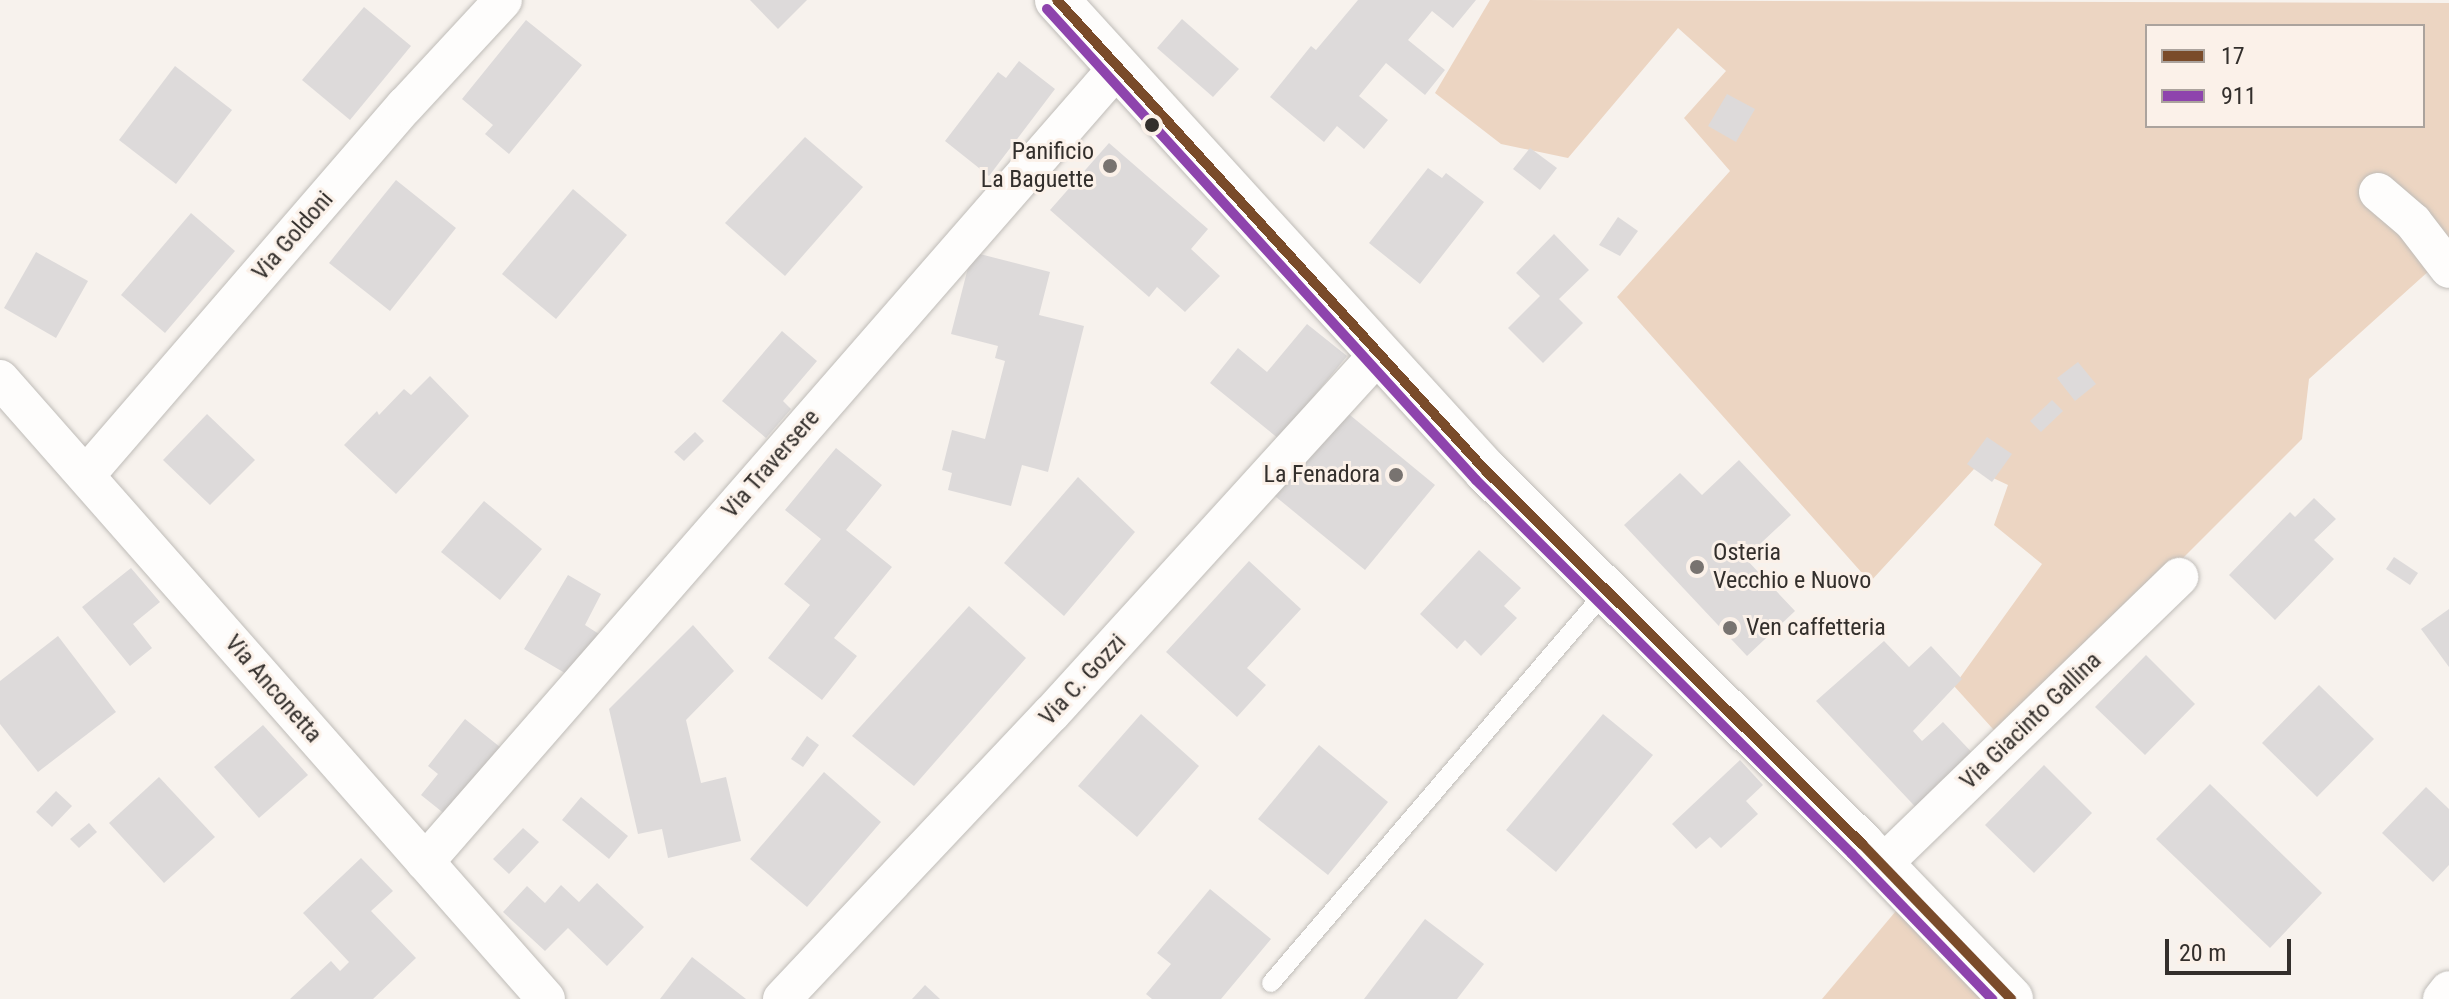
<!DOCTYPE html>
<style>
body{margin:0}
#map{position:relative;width:2449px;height:999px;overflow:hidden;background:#f7f2ed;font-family:"Roboto Condensed",sans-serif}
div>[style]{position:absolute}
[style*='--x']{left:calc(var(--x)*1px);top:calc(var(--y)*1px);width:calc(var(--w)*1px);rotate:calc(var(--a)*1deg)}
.green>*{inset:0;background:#ecd5c2}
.building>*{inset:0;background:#dddada}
.roads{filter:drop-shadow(0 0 2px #bfbcb8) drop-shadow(0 0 2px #bfbcb8)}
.service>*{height:18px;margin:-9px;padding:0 9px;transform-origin:9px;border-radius:9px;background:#fefdfc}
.minor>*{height:38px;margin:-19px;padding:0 19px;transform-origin:19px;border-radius:19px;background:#fefdfc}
.secondary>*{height:44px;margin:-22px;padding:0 22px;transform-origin:22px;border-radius:22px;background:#fefdfc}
.bus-1>*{height:10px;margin:-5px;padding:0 5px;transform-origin:5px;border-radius:5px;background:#7a4b2a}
.bus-2>*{height:10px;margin:-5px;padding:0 5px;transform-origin:5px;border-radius:5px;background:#8e44ad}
.dots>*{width:22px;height:22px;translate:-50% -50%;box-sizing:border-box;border:4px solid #fbf1e9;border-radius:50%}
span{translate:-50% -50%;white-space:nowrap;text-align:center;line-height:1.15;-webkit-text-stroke:6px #fbf1e9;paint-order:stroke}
.poi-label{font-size:24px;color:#332f2c}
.right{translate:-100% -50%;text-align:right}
.left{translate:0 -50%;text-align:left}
.street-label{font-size:24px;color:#332f2c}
.legend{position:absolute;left:2145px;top:24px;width:280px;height:104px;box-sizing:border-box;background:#fbf1e9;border:2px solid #aba39d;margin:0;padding:10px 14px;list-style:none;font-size:24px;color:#332f2c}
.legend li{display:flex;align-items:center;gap:16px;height:40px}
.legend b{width:40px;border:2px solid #aba39d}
.scale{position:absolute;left:2165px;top:939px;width:126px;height:36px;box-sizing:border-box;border:4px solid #332f2c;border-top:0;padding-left:10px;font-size:24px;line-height:28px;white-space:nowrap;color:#332f2c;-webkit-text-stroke:6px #fbf1e9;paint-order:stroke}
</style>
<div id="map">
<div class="green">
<div style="clip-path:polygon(evenodd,1490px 0,2449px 3px,2449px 269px,2441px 260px,2309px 379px,2302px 439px,2002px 739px,1954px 686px,2042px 564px,1994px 525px,2008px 485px,1974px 469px,1870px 582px,1617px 297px,1730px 171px,1684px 118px,1726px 71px,1678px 28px,1568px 158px,1501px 144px,1435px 93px,1490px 0,2147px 26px,2423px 26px,2423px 126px,2147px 126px,2147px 26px)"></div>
<div style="clip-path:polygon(1906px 899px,2001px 999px,1822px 999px)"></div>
</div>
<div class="building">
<div style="clip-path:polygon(750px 0,807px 0,778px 29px)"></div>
<div style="clip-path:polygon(1358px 0,1476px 0,1453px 28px,1432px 11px,1408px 40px,1445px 70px,1425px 95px,1386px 63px,1359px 96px,1388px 120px,1364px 149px,1337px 126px,1324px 142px,1270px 97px,1311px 46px,1316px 50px)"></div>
<div style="clip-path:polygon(364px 7px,411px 46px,350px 120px,302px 80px)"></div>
<div style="clip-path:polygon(1182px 19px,1239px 69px,1213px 97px,1157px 48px)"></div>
<div style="clip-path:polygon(526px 20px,582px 65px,509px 154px,485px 134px,493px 125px,462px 99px)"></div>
<div style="clip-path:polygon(1019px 61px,1055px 89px,989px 176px,945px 141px,998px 72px,1006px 78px)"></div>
<div style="clip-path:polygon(175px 66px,232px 110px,176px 184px,119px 140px)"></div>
<div style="clip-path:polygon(1727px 94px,1755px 109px,1736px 142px,1708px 126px)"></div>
<div style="clip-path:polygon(805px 137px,863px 187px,785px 276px,725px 223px)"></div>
<div style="clip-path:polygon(1109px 143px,1208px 229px,1191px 249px,1220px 276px,1185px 312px,1157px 287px,1149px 297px,1050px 210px)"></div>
<div style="clip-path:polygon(1530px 148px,1557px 168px,1540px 190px,1513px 169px)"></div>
<div style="clip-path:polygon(1428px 168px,1442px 178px,1446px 173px,1484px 202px,1420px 284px,1369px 243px)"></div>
<div style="clip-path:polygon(396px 180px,456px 228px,390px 311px,329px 263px)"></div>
<div style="clip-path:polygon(573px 189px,627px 235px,556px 319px,502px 274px)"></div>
<div style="clip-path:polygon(191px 213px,235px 251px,165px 333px,121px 295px)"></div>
<div style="clip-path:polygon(1618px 217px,1638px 231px,1620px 256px,1599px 245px)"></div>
<div style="clip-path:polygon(1554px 234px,1589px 270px,1559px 299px,1583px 323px,1543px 363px,1508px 328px,1540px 296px,1516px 273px)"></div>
<div style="clip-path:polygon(36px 252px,88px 281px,56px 338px,4px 308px)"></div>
<div style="clip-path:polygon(972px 252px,1050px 272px,1039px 315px,1084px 326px,1048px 472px,1022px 465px,1011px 506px,948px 490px,952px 473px,942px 470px,952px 430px,985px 439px,1005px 361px,995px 358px,998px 346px,951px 334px)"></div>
<div style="clip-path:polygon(1307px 324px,1347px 356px,1279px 439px,1210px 383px,1238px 348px,1267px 372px)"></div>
<div style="clip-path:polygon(782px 331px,817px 361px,783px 401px,791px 409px,766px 438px,722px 401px)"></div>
<div style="clip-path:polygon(2078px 362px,2096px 384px,2075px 401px,2057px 378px)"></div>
<div style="clip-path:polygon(430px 376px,469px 416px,396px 494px,344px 445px,377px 411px,379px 415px,404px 389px,411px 395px)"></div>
<div style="clip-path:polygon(2052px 400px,2063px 411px,2041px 432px,2030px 421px)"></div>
<div style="clip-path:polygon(1339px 406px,1435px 485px,1365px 570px,1270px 492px)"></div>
<div style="clip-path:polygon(207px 414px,255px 460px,210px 505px,163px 460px)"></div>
<div style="clip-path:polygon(695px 432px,704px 441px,684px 461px,674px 452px)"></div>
<div style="clip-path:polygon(1987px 437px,2012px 454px,1992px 482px,1967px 464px)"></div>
<div style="clip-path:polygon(836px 448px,882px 485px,846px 530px,892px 567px,834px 638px,857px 656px,822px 700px,768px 658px,810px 605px,784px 584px,821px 539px,785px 510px)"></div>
<div style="clip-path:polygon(1739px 460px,1791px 515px,1745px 558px,1795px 611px,1747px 656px,1624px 525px,1680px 473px,1702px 495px)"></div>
<div style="clip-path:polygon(1078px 477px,1135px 532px,1064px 616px,1004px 563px)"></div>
<div style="clip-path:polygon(2314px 498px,2336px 519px,2314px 540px,2334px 559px,2275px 620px,2229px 575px,2290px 512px,2295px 517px)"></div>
<div style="clip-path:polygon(484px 501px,542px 549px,500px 600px,441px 552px)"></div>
<div style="clip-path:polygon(1479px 550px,1521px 588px,1504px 606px,1517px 618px,1481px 656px,1465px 640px,1457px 649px,1420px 614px)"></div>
<div style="clip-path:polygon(2394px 557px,2418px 573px,2410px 585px,2386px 569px)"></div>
<div style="clip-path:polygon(1249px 561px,1301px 609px,1247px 668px,1266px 685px,1237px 717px,1166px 652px)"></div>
<div style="clip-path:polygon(131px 568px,160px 602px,133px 624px,152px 648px,130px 666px,82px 607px)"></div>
<div style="clip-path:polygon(568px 575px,601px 594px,585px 625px,602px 636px,575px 679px,524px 649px)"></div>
<div style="clip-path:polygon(969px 606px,1026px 658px,914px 786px,852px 736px)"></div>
<div style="clip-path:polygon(2449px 609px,2449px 667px,2421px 629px)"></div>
<div style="clip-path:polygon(693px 625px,734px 671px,686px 720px,701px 783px,726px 777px,741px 841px,668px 858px,662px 829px,638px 834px,609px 709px)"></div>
<div style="clip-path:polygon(58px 636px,116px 712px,38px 772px,0 724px,0 681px)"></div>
<div style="clip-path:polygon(1884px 641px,1909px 667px,1931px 646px,1962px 679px,1913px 731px,1922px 741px,1943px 722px,1980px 761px,1923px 815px,1816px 701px)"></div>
<div style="clip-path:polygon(2146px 655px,2195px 704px,2145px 755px,2095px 707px)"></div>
<div style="clip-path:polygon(2319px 685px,2374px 739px,2317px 797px,2262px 743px)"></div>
<div style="clip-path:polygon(1141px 714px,1199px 766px,1137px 837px,1078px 786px)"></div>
<div style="clip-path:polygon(1603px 714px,1653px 755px,1556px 872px,1506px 830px)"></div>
<div style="clip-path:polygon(465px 719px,505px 751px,451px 819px,421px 795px,438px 774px,428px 766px)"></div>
<div style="clip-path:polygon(263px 725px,308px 775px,259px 818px,214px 767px)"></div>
<div style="clip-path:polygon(807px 736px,819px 745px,803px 767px,791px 759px)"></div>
<div style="clip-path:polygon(1319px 745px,1388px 802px,1328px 875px,1258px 819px)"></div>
<div style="clip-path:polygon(1740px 760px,1763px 785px,1746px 801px,1758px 814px,1721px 848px,1710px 837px,1696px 849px,1672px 824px)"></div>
<div style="clip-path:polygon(2044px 765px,2092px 813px,2034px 873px,1985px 825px)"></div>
<div style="clip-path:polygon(824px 772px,881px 822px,807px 907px,750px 859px)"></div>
<div style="clip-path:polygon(159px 777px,215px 837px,164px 883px,109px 823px)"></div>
<div style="clip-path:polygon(2210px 784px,2322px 893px,2270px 948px,2156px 839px)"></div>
<div style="clip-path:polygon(2426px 787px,2449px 809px,2449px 865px,2433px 882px,2382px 833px)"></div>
<div style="clip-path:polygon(56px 791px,72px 806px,52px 827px,36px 812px)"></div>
<div style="clip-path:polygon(581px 797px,628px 836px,609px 859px,562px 820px)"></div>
<div style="clip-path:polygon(89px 823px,97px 832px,79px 848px,70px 839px)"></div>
<div style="clip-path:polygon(523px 828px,539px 842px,509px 874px,493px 859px)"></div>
<div style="clip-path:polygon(361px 858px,393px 891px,371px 911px,416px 958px,373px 999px,290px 999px,331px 961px,340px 971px,349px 962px,303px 913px)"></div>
<div style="clip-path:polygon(597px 883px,644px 927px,607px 966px,568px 928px,545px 951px,503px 912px,527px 886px,545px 903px,561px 885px,579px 902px)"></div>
<div style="clip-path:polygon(1210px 889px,1271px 939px,1221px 999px,1152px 999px,1146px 994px,1171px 964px,1157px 953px)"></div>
<div style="clip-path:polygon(1425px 919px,1484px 964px,1457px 999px,1364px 999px)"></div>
<div style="clip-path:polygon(692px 957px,746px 999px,660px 999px)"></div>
<div style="clip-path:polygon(925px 985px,940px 999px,912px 999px)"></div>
</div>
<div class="roads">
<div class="service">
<div style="--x:1271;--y:983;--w:516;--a:-49.48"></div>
</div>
<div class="minor">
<div style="--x:2378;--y:192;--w:46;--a:40.6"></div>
<div style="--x:2413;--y:222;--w:59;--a:52.5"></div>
<div style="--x:0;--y:379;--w:826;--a:48.63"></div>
<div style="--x:86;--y:475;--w:488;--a:-49.2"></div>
<div style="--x:405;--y:106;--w:144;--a:-47.2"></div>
<div style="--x:425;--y:862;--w:1055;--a:-48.92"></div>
<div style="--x:1882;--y:865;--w:414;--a:-44.1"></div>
<div style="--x:782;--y:999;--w:392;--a:-46.7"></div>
<div style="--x:1051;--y:714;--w:486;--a:-47.7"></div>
<div style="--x:2442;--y:999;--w:11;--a:-52"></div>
</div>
<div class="secondary">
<div style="--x:1057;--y:0;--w:637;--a:47.67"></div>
<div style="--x:1486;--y:471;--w:530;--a:44.77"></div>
<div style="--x:1862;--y:844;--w:215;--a:46.1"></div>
</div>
</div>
<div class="bus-1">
<div style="--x:1057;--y:0;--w:637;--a:47.67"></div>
<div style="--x:1486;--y:471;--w:530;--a:44.77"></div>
<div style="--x:1862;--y:844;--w:215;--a:46.1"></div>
</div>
<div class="bus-2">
<div style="--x:1047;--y:9;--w:637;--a:47.67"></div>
<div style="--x:1476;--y:480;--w:530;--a:44.85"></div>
<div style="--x:1852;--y:854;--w:202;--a:46"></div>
</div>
<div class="dots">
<div style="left:1152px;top:125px;background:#332f2c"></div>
<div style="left:1110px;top:166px;background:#787370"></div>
<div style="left:1396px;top:475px;background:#787370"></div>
<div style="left:1697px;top:567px;background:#787370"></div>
<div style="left:1730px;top:628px;background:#787370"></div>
</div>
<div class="poi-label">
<span class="right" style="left:1094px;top:166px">Panificio<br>La Baguette</span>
<span class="right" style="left:1380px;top:475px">La Fenadora</span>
<span class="left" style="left:1713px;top:567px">Osteria<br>Vecchio e Nuovo</span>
<span class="left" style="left:1746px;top:628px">Ven caffetteria</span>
</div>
<div class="street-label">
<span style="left:293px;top:236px;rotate:-49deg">Via Goldoni</span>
<span style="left:771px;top:464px;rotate:-49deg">Via Traversere</span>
<span style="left:1083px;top:680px;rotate:-47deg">Via C. Gozzi</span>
<span style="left:273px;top:689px;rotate:49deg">Via Anconetta</span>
<span style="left:2031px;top:721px;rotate:-44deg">Via Giacinto Gallina</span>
</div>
<ul class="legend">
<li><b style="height:10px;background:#7a4b2a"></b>17</li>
<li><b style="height:10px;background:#8e44ad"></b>911</li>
</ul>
<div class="scale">20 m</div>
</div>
